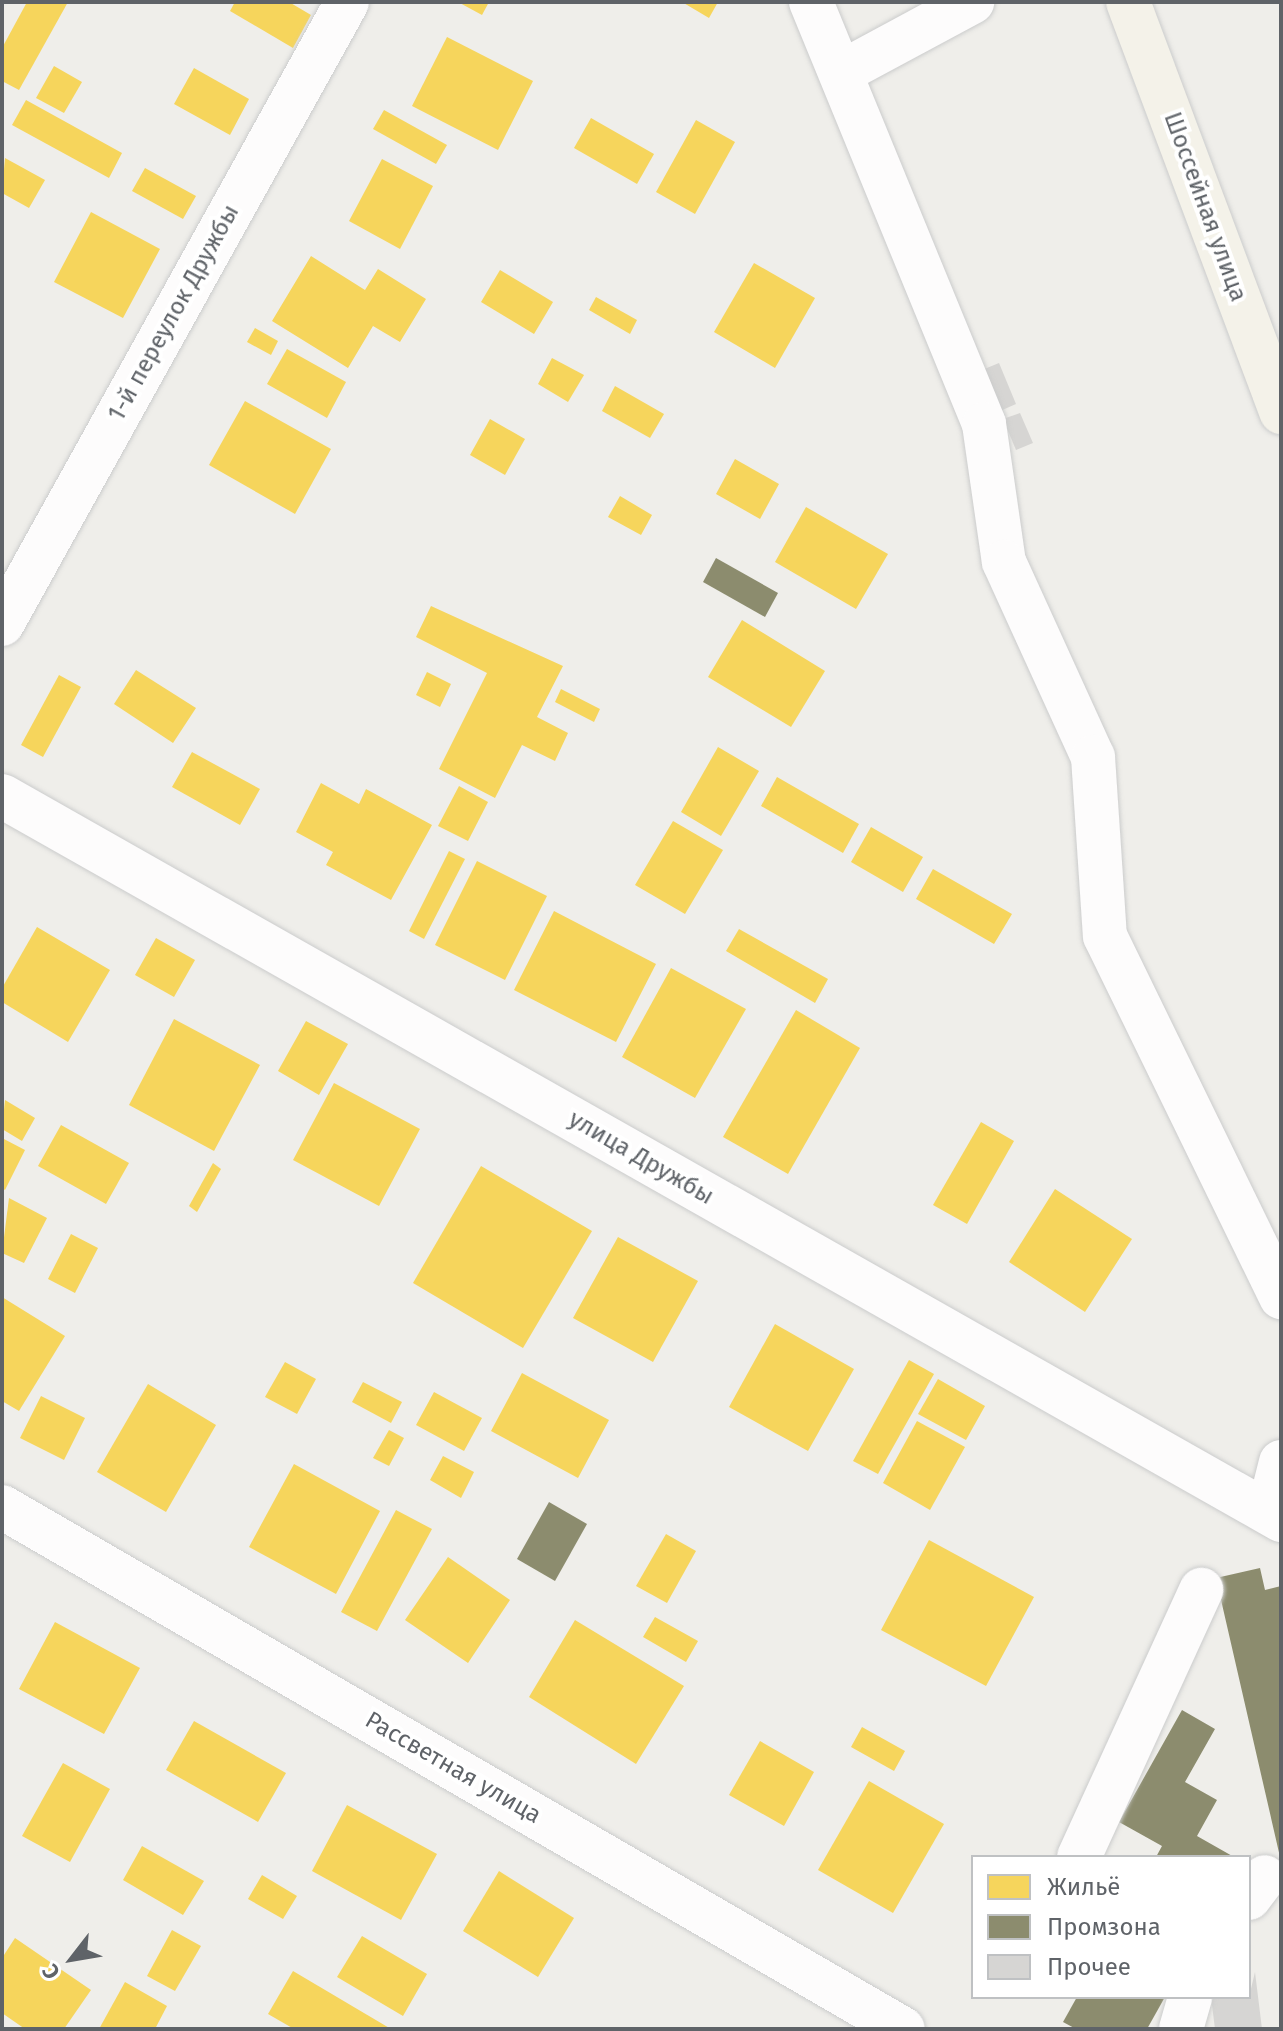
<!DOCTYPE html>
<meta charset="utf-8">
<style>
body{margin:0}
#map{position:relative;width:1283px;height:2031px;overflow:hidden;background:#efeeea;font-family:"Fira Sans",sans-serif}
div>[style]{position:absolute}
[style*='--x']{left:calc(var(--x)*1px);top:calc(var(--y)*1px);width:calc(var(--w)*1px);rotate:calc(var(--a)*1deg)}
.homes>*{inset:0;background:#f6d55c}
.industry>*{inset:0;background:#8c8c6e}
.building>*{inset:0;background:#d6d5d3}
.roads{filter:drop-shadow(0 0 2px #cbcccc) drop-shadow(0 0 2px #cbcccc)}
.minor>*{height:44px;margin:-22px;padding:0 22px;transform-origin:22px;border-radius:22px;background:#fdfcfc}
.major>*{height:44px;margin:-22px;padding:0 22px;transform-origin:22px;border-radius:22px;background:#f4f2e9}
span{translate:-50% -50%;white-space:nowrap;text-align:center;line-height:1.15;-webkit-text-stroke:8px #fff;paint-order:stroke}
.street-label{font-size:24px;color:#5f6368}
.frame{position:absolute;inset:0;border:4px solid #5f6368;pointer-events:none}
.legend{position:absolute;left:971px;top:1855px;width:280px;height:144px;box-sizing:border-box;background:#fff;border:2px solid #bfc1c3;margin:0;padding:10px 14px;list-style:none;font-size:24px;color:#5f6368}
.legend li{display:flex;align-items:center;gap:16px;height:40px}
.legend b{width:40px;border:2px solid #bfc1c3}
.north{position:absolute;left:32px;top:1919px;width:80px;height:80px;-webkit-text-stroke:6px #fff;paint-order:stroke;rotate:239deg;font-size:22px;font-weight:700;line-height:32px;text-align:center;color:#5f6368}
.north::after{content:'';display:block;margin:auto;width:28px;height:36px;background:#5f6368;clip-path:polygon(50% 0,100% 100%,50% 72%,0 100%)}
</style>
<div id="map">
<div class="homes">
<div style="clip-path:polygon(27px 2px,68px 2px,19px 90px,2px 81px,2px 48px)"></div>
<div style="clip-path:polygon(235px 2px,289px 2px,311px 15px,293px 48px,230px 11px)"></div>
<div style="clip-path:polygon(458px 2px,489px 2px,482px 15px)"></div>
<div style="clip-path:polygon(682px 2px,718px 2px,709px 18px)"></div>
<div style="clip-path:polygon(447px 37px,533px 81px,498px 150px,412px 106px)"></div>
<div style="clip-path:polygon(54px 66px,82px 82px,64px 113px,36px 98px)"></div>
<div style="clip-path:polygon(194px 68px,249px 99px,230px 135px,174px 104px)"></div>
<div style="clip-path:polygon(26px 100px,122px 153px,109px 178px,12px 125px)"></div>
<div style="clip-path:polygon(384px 110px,447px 145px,436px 164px,373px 129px)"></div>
<div style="clip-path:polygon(591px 118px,654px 154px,637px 184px,574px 148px)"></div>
<div style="clip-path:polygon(696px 120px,735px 142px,695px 214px,656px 192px)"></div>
<div style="clip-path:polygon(5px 158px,45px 180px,29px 208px,2px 193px)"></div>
<div style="clip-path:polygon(382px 159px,433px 186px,400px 249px,349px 221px)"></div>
<div style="clip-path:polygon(145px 168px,196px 196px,183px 219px,132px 191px)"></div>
<div style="clip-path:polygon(91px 212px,160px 249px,123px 318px,54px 282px)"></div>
<div style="clip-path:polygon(311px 256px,365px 290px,378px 269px,426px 299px,400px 342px,373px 326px,348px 368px,272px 321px)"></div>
<div style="clip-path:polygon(754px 263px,815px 298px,775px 368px,714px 332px)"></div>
<div style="clip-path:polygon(500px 270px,553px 302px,534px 334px,481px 302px)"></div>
<div style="clip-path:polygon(596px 297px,637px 320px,630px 334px,589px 310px)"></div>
<div style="clip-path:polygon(255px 328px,278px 341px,271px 355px,247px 342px)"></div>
<div style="clip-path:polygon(287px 349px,346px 382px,327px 418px,267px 384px)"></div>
<div style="clip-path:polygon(552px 358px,584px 375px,568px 402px,538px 384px)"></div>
<div style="clip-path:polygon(615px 386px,664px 414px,650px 438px,602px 411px)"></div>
<div style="clip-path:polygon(245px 401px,331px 449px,295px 514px,209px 465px)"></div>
<div style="clip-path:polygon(490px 419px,525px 439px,505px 475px,470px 455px)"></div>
<div style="clip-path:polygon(735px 459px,779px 484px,760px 519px,716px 494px)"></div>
<div style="clip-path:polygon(620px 496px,652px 515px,641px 535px,608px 517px)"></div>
<div style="clip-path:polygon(806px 507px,888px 554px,856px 609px,775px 562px)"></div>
<div style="clip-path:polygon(431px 606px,563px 666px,537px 717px,568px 733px,555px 761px,522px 745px,495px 798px,439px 769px,487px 673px,416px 637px)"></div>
<div style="clip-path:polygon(742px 620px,825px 671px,791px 727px,708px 677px)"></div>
<div style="clip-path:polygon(136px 670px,196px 708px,173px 743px,114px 704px)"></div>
<div style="clip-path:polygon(427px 672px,451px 684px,440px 707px,416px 695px)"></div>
<div style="clip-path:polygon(59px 675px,81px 687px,43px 757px,21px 745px)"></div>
<div style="clip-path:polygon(561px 689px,600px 709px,594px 722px,555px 702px)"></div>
<div style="clip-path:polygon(718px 747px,759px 771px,721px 836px,681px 812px)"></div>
<div style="clip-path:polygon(192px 752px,260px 789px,240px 825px,172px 787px)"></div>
<div style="clip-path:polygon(777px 777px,859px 824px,843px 853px,761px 806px)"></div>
<div style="clip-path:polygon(321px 783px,359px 804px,366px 789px,432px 825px,391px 900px,326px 865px,333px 852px,296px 832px)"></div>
<div style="clip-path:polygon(459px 786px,488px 802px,468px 841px,438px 826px)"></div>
<div style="clip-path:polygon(673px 821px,723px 850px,685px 914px,635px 885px)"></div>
<div style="clip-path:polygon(871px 827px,923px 857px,903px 892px,851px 862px)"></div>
<div style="clip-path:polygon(449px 851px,465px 859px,424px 939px,409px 931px)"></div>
<div style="clip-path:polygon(477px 861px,547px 896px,505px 980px,435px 945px)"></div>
<div style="clip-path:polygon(933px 869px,1012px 914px,994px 944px,916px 899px)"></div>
<div style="clip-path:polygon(554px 911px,656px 964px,616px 1042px,514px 990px)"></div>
<div style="clip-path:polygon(37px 927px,110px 970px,68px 1042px,2px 1002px,2px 988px)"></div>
<div style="clip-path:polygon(739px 929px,828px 979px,815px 1003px,726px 951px)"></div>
<div style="clip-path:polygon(156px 938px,195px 960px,174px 997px,135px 975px)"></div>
<div style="clip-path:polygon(671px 968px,746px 1009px,695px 1098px,622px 1057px)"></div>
<div style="clip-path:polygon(796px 1010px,860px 1048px,788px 1174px,723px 1137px)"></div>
<div style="clip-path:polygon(174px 1019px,260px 1065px,214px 1151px,129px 1105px)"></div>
<div style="clip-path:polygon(306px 1021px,348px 1044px,319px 1095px,278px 1071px)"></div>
<div style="clip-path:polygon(334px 1083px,420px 1129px,379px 1206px,293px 1160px)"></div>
<div style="clip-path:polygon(5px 1100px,35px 1118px,22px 1141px,2px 1129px)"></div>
<div style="clip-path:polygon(981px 1122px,1014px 1141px,967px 1224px,933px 1205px)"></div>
<div style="clip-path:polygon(61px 1125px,129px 1163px,106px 1204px,38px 1166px)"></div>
<div style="clip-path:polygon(2px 1138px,25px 1150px,5px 1190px,2px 1188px)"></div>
<div style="clip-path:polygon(213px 1163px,221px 1169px,197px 1212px,189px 1206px)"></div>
<div style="clip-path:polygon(481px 1166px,592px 1231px,523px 1348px,413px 1283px)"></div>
<div style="clip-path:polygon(1055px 1189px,1132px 1239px,1085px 1312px,1009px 1262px)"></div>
<div style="clip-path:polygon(9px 1198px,47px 1218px,24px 1263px,2px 1253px)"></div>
<div style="clip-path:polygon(71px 1234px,98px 1248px,75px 1293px,48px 1279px)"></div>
<div style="clip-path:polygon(618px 1237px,698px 1281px,653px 1362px,573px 1318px)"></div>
<div style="clip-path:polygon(2px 1297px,65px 1336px,19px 1411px,2px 1401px)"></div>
<div style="clip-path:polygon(775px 1324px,854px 1369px,808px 1451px,729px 1407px)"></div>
<div style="clip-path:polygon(909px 1360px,934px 1374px,878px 1474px,853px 1461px)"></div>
<div style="clip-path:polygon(285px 1362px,316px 1379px,297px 1414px,265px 1397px)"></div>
<div style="clip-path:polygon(522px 1373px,609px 1420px,578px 1478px,491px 1431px)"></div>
<div style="clip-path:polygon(938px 1379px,985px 1406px,966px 1440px,918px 1414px)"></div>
<div style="clip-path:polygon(363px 1382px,402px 1402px,391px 1423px,352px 1402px)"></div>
<div style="clip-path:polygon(148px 1384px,216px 1425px,166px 1512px,97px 1472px)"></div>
<div style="clip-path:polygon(434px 1392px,482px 1418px,464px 1451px,416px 1425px)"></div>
<div style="clip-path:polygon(41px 1396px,85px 1418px,64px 1460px,20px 1438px)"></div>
<div style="clip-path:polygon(917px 1421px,965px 1447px,930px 1510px,883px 1483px)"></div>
<div style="clip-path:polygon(389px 1430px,404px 1438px,389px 1466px,373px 1458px)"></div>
<div style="clip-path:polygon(443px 1456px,474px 1472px,461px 1498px,430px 1480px)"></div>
<div style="clip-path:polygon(294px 1464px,380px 1511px,336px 1594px,249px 1547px)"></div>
<div style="clip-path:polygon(396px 1510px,432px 1529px,377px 1631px,341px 1612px)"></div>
<div style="clip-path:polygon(666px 1534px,696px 1551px,667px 1603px,636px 1586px)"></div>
<div style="clip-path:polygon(929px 1540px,1034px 1597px,986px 1686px,881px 1630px)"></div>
<div style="clip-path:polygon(448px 1557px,510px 1600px,468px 1663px,405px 1620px)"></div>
<div style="clip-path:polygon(655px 1617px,698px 1641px,686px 1662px,643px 1637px)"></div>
<div style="clip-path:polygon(575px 1620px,684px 1686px,636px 1764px,529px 1697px)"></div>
<div style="clip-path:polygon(55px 1622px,140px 1668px,104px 1734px,19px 1689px)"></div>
<div style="clip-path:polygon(194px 1721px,286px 1773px,258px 1822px,166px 1770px)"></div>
<div style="clip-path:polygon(862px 1727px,905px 1751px,894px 1771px,851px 1747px)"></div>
<div style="clip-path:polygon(760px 1741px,814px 1772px,784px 1826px,729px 1795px)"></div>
<div style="clip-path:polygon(63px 1763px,110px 1789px,70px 1862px,22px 1836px)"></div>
<div style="clip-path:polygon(869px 1781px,944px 1824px,893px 1913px,818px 1870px)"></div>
<div style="clip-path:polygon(347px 1805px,437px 1854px,401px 1920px,312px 1871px)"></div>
<div style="clip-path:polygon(142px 1846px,204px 1881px,183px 1915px,123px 1880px)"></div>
<div style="clip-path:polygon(499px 1871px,574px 1918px,538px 1977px,463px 1931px)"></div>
<div style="clip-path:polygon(262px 1875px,297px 1896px,283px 1919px,248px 1899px)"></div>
<div style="clip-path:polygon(172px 1930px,201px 1946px,175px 1991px,147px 1976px)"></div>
<div style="clip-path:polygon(362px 1936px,427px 1974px,403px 2016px,337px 1977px)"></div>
<div style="clip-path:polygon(15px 1938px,91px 1990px,64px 2029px,25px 2029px,2px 2013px,2px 1958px)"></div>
<div style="clip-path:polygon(293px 1971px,391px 2029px,294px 2029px,268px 2014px)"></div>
<div style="clip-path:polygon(125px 1982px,167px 2006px,155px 2029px,99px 2029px)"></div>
</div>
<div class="industry">
<div style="clip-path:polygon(716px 558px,778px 593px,765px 617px,703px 582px)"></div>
<div style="clip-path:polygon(549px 1502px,587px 1524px,555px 1581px,517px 1559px)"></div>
<div style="clip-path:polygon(1260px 1568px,1265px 1590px,1281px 1586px,1280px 1857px,1216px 1578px)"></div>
<div style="clip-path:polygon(1182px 1710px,1215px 1729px,1185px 1782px,1217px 1800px,1197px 1836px,1234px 1857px,1156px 1857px,1162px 1846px,1119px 1822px)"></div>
<div style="clip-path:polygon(1077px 1997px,1165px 1997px,1147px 2029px,1076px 2029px,1063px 2022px)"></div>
</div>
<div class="building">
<div style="clip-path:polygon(999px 363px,1016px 404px,1000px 411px,982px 370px)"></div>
<div style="clip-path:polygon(1020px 413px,1033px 443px,1016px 450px,1003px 419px)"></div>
<div style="clip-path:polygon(1255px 1972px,1262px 2029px,1215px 2029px,1211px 1997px,1249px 1997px)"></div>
</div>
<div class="roads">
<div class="minor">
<div style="--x:811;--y:2;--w:456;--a:67.7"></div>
<div style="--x:984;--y:424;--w:139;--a:81.8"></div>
<div style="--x:1004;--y:562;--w:214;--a:65.5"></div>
<div style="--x:1093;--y:757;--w:179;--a:86.2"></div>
<div style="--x:1105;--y:936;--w:402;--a:64"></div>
<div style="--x:842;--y:72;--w:148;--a:-28.3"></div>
<div style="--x:2;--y:624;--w:711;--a:-60.98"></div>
<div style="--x:2;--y:796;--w:1470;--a:29.51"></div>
<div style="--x:1281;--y:1462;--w:29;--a:104"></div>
<div style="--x:1274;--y:1490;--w:11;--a:49"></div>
<div style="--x:2;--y:1507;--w:1041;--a:30.09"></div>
<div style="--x:1079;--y:1857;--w:294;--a:-65.4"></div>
<div style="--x:1249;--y:1898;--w:26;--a:-53"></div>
<div style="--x:1181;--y:2029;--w:33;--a:-74"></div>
</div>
<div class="major">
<div style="--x:1128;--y:2;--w:438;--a:69.5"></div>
</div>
</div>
<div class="street-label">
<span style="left:1205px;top:207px;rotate:70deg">Шоссейная улица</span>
<span style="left:174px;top:313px;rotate:-61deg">1-й переулок Дружбы</span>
<span style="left:641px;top:1158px;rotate:30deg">улица Дружбы</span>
<span style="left:453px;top:1768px;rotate:30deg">Рассветная улица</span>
</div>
<div class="frame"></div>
<ul class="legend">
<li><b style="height:22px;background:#f6d55c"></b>Жильё</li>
<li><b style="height:22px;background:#8c8c6e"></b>Промзона</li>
<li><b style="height:22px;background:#d6d5d3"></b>Прочее</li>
</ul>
<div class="north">С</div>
</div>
